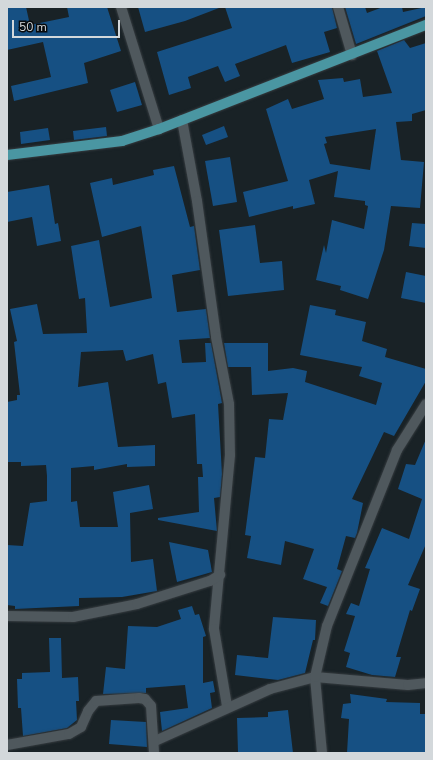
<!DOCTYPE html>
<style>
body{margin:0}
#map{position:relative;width:433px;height:760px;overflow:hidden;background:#192226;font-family:"Nunito Sans",sans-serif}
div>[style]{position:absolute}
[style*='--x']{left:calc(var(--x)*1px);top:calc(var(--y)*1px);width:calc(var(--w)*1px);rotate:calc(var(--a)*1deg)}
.building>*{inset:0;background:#165083}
.roads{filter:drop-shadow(0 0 1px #363c40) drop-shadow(0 0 1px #363c40)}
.minor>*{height:10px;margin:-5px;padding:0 5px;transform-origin:5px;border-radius:5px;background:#4f585d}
.major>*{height:10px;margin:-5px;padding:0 5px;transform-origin:5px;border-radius:5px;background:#4a96a2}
span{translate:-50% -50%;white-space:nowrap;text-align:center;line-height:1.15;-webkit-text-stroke:3px #070a0c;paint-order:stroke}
.frame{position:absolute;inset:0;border:8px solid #d3d8db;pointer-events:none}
.scale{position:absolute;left:12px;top:20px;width:108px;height:18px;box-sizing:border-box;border:2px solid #d3d8db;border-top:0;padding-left:5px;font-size:12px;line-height:14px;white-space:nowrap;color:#d3d8db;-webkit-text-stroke:3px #070a0c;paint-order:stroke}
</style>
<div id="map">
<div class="building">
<div style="clip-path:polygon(7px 7px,26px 7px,30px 25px,69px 17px,67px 7px,107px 7px,121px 51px,84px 63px,88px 83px,14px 101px,11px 86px,51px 77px,43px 42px,7px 50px)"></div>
<div style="clip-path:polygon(138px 7px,219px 7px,219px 8px,185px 21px,145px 32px)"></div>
<div style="clip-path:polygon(225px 7px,332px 7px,337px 28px,324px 32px,330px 52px,292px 63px,286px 45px,235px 64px,240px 76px,225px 82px,218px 66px,188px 77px,191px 88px,169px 95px,157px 52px,232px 28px)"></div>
<div style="clip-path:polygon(345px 7px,365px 7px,367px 13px,383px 7px,402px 7px,403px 12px,426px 7px,426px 16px,356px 44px)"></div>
<div style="clip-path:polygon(evenodd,404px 40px,410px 48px,426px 43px,426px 110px,412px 114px,412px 121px,396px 122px,401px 160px,424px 162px,420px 208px,391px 206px,384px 250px,368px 299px,340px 290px,341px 286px,316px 280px,324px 245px,326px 253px,332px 220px,364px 229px,368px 206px,365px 205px,365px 201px,334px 197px,338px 171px,309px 180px,315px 204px,293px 209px,293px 206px,249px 217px,243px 192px,288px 181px,266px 109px,288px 99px,292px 109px,324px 99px,318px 80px,343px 78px,344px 82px,360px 79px,363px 97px,392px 93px,377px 51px,404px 40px,376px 129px,370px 170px,330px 164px,324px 144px,327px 143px,325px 137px,376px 129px)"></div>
<div style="clip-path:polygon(135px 82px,142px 105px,117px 112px,110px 90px)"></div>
<div style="clip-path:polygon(224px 126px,228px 137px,206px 145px,202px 135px)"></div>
<div style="clip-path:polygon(106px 127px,107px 136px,74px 140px,73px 131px)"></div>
<div style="clip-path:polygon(48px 128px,50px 140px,21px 144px,20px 132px)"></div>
<div style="clip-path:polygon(230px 157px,237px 202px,213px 206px,205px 161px)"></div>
<div style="clip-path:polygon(174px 166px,190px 227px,194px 226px,200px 270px,172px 275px,177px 312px,206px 309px,210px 338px,179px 340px,182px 363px,206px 362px,205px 343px,211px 343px,222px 403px,218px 404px,222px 474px,220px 497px,214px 498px,217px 531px,158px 520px,158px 518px,199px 512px,198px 477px,203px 477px,202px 464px,197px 464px,195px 414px,172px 418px,166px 382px,158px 384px,153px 354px,126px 361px,123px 350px,81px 352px,78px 387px,108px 382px,118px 447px,155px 445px,155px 466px,127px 467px,127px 464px,94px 470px,94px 466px,71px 468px,71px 502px,77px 501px,80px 527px,118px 527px,113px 492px,149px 485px,153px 509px,130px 513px,131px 562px,153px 559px,157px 591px,122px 597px,79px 598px,79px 606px,15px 609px,15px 606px,7px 605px,7px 545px,23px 546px,30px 503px,47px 501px,47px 476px,46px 465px,21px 466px,21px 462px,7px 462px,7px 402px,17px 400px,17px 395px,20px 395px,14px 342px,17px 341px,10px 309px,37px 304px,43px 334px,87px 333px,85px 298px,79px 299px,71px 246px,99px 240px,110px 307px,152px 298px,141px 226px,102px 237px,90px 183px,112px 178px,113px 185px,154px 175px,153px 170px)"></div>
<div style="clip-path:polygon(49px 185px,55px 224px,58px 223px,61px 241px,37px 246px,32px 217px,7px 222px,7px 192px)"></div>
<div style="clip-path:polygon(412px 223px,426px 224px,426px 248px,409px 246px)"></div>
<div style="clip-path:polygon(255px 225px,260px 263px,282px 261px,284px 290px,228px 296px,219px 230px)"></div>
<div style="clip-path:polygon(406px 272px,426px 276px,426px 303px,401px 298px)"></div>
<div style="clip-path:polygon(310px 305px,336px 310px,335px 315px,366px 322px,362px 341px,387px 349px,385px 357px,426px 369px,426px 381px,394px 436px,384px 432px,352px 499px,363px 503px,357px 533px,355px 538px,346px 536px,337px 569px,342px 571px,328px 606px,320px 603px,327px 587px,303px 579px,314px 549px,285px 541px,281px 565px,247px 558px,251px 536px,245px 535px,255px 457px,265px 458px,269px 419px,283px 420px,288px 393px,252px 395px,251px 367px,228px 367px,224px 343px,268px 343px,268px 371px,293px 368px,307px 371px,305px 382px,376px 405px,382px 383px,359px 376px,362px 367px,300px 355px)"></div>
<div style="clip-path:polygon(426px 439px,426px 544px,408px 585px,420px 589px,412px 611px,410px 610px,396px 657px,401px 657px,395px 677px,372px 675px,346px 667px,350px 653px,344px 651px,355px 616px,346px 614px,351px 603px,359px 606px,370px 569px,365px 568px,382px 528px,409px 539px,422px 499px,398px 489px,406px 464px,415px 465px)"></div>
<div style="clip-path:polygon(169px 542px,208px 550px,212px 572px,177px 582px)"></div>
<div style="clip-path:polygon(192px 606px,195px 615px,199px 614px,206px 636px,203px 637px,203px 683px,213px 681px,215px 692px,210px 693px,212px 708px,162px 731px,160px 712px,188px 708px,185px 685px,146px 688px,146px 693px,103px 694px,106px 667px,125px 669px,128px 626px,157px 627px,181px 619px,178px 610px)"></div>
<div style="clip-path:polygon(273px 617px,316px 620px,315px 640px,313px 640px,305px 673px,278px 680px,235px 675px,237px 655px,268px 658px)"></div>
<div style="clip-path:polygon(49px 638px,61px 638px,62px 678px,78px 677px,79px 701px,76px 701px,77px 720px,67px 728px,23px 736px,21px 708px,18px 708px,17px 679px,22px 679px,22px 673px,50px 672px)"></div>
<div style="clip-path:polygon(350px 694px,387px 699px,386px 702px,420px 703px,420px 714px,426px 714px,426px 753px,347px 753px,349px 719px,341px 718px,343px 704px,351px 703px)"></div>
<div style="clip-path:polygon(288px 710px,293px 753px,238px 753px,237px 718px,268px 717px,268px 712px)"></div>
<div style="clip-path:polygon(111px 720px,146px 722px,147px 747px,109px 744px)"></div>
</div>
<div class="roads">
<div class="minor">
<div style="--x:121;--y:7;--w:128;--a:72.7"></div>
<div style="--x:338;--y:7;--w:50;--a:73.7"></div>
<div style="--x:182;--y:120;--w:82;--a:79.5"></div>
<div style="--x:197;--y:201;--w:137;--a:82"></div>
<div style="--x:216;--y:337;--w:68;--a:79"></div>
<div style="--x:229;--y:404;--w:51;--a:88.9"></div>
<div style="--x:230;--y:455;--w:175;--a:95.3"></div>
<div style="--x:214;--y:629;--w:78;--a:80.4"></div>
<div style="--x:7;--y:616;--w:66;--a:0.9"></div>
<div style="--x:73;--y:617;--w:65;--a:-11.5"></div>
<div style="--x:137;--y:604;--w:77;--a:-17.5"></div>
<div style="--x:210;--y:581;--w:12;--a:-31"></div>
<div style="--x:155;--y:741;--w:126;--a:-24.3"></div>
<div style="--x:270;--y:689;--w:47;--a:-14.9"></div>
<div style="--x:315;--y:677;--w:93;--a:4.9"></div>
<div style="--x:408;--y:685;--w:18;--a:-6"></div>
<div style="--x:7;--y:745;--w:63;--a:-10.1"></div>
<div style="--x:69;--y:734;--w:14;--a:-30"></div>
<div style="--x:81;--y:727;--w:17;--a:-66"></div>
<div style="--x:88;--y:711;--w:13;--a:-51"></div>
<div style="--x:96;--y:701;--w:43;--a:-4"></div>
<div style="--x:139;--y:698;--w:6;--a:9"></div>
<div style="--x:145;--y:699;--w:9;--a:49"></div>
<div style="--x:151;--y:706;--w:47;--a:86.3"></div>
<div style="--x:322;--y:753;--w:76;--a:-95.3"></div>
<div style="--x:315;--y:677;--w:52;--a:-76.8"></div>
<div style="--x:327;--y:626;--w:189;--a:-68.3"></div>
<div style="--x:397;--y:450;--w:54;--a:-57.8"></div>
</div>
<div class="major">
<div style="--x:7;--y:155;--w:116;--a:-6.9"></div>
<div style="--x:122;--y:141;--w:39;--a:-18"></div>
<div style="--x:159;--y:129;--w:287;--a:-21.3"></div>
</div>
</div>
<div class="frame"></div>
<div class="scale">50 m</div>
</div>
